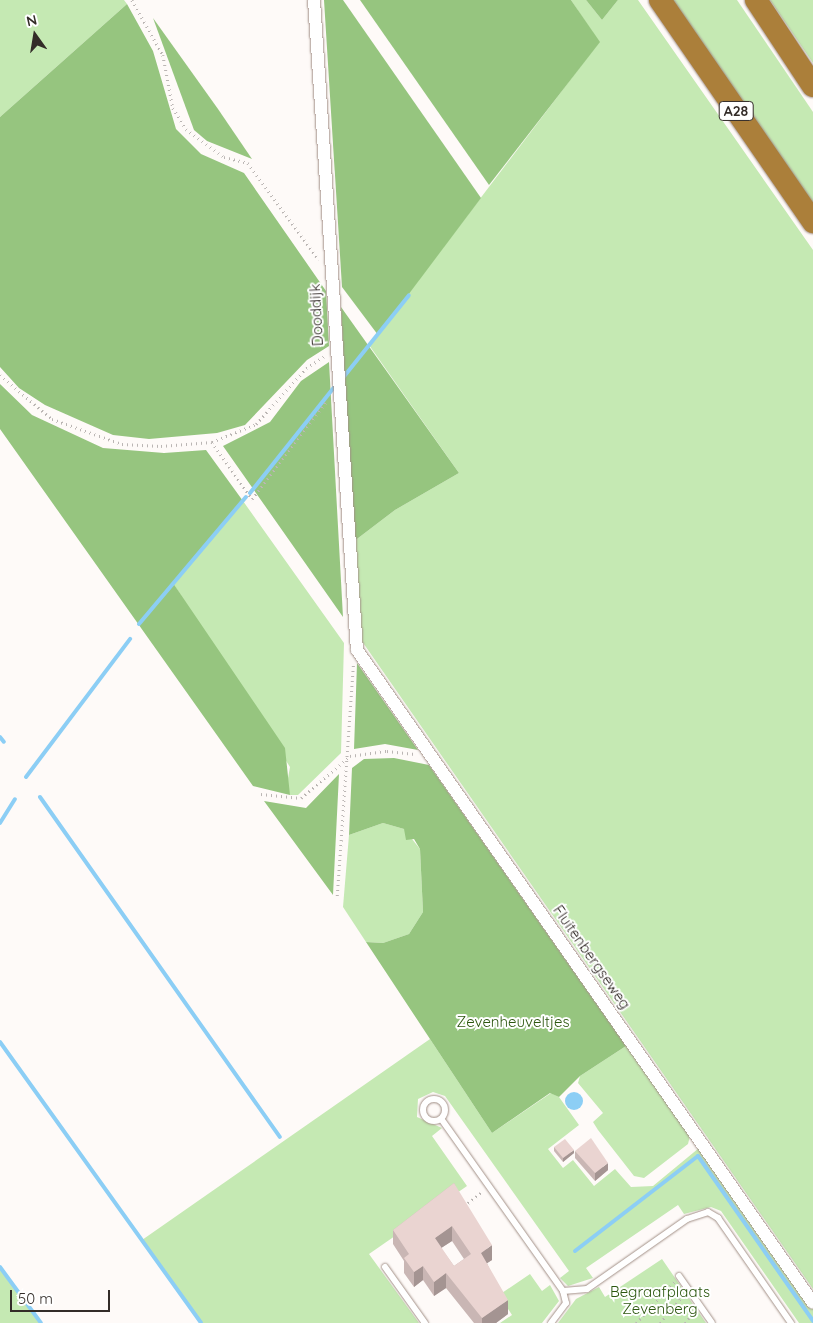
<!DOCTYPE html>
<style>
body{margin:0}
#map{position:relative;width:813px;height:1323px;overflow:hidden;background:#fefaf8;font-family:Quicksand,sans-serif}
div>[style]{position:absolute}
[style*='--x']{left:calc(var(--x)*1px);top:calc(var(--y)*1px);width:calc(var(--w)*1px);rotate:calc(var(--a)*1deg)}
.green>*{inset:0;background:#c5e9b3}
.forest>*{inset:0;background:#96c57f}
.water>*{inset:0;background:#8ccef5}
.round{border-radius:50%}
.stream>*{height:4px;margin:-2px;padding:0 2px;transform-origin:2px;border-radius:2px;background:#8ccef5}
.path>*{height:2.5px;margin-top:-1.25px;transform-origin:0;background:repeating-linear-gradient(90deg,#bbb6b4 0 1px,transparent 0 5px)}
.roads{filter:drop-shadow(0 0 1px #a39188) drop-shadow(0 0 1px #a39188)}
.lane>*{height:6px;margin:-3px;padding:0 3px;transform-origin:3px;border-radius:3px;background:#fff}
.lane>.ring{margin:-3px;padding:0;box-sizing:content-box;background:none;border:6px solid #fff;border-radius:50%}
.street>*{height:12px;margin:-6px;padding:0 6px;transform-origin:6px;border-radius:6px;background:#fff}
.highway>*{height:22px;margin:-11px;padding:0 11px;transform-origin:11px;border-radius:11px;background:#ab7f3a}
.wall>*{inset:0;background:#c9b6b4}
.shaded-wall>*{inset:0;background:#a49492}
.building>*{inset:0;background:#ead4d1}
span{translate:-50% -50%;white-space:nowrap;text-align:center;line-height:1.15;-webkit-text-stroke:4px #fff;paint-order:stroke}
.shield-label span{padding:1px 4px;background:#fff;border:1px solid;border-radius:4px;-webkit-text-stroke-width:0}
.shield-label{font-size:14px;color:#332c28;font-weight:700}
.street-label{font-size:15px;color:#332c28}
.park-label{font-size:15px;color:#2c570f}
.north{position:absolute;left:10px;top:10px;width:50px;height:50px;-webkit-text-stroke:4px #fff;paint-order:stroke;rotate:347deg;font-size:14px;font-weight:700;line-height:20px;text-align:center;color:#332c28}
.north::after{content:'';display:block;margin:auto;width:18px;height:22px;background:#332c28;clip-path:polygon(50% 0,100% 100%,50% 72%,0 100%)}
.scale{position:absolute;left:10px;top:1290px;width:100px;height:22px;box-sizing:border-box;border:2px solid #332c28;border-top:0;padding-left:6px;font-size:15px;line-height:18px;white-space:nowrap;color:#332c28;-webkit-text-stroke:4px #fff;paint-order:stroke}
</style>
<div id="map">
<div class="green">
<div style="clip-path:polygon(0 0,124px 0,127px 4px,0 117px)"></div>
<div style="clip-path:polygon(571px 0,586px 0,602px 20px,618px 0,638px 0,813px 250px,813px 1289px,359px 637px,353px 542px,395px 510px,459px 473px,369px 345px,599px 42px)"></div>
<div style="clip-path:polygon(670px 0,737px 0,813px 112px,813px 204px)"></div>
<div style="clip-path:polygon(770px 0,813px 0,813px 63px)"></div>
<div style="clip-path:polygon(243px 501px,344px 643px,341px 753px,298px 795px,290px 795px,286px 789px,290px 767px,173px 583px)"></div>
<div style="clip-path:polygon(383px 823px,404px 829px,420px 849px,423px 912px,409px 934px,383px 943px,366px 942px,343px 907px,349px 835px)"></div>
<div style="clip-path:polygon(430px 1039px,492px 1133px,551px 1093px,559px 1097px,579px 1125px,548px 1149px,563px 1168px,573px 1160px,594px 1186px,615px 1169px,631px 1187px,653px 1186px,699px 1148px,813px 1309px,813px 1323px,799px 1323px,721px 1211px,711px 1207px,684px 1214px,678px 1205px,586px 1268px,593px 1278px,568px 1286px,560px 1278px,569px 1271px,445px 1096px,433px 1092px,418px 1099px,417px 1117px,442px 1128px,432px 1136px,467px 1186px,369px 1254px,419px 1323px,201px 1323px,142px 1240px)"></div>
<div style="clip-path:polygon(626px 1046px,690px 1136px,688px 1144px,644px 1178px,634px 1176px,598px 1130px,593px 1122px,603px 1113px,578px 1083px,580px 1076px)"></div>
<div style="clip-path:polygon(662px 1259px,706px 1323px,558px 1323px,576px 1299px,599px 1287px,605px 1297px)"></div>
<div style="clip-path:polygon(0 1268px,40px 1323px,0 1323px)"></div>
<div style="clip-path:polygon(530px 1274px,542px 1291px,550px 1285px,559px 1301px,542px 1323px,500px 1323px,512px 1315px,499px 1295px)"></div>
</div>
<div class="forest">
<div style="clip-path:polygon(324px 0,343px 0,481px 198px,378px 335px,342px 287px)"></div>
<div style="clip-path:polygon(360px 0,571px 0,600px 42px,489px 185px)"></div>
<div style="clip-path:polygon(586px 0,618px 0,602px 20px)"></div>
<div style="clip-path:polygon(127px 4px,153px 51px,176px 129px,201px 154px,244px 173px,326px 291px,329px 346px,307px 360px,245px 425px,217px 433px,149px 439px,113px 435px,45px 405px,19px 388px,0 367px,0 117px)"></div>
<div style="clip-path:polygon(153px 18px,218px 109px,252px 159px,207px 141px,194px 130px)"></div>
<div style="clip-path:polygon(341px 307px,459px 473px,395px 510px,353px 542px)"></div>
<div style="clip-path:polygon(329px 362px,336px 490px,343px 617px,223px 446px,270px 422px,301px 381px)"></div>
<div style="clip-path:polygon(0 384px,32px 415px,103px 448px,164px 453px,206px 450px,243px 501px,173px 583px,285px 748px,290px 795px,253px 786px,0 429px)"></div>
<div style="clip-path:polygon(357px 663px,418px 750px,385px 744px,354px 749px)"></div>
<div style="clip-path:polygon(394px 758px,429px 765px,626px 1046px,580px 1076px,559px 1097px,550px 1093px,492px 1133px,366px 942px,383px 943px,409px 934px,423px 912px,420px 849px,414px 839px,406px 840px,404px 829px,383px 823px,349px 835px,352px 768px,364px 759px)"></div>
<div style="clip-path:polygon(339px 774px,333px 895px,264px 801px,306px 808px)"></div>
</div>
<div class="water">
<div class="round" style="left:565px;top:1092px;width:18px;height:18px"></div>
</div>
<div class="stream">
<div style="--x:342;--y:379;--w:107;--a:-51.4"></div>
<div style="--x:250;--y:493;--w:137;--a:-51.5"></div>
<div style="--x:139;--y:624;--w:166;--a:-49.9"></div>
<div style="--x:0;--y:737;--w:6;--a:51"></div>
<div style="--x:26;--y:777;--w:173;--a:-53"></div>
<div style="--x:40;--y:797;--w:416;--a:54.8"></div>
<div style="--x:0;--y:823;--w:28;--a:-58"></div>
<div style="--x:0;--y:1042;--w:345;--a:54.4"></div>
<div style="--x:575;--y:1251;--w:155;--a:-37.7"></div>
<div style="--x:698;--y:1156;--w:201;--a:55.1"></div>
<div style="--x:0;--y:1267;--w:69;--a:53.8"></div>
</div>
<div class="path">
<div style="--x:132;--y:0;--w:63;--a:60.6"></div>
<div style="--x:163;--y:55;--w:54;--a:79.3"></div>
<div style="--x:173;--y:108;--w:25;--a:58"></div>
<div style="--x:186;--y:129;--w:47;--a:36.4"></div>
<div style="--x:224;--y:157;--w:25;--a:14"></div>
<div style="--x:248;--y:163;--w:120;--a:53.8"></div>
<div style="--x:0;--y:375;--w:68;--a:40.2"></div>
<div style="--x:52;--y:419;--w:74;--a:19.7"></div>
<div style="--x:122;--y:444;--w:39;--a:3"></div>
<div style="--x:161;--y:446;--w:51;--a:-4.5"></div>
<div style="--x:212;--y:442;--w:48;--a:-22.2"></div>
<div style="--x:256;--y:424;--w:75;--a:-48.2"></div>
<div style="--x:306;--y:368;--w:24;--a:-33"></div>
<div style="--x:212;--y:442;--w:70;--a:54.9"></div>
<div style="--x:252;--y:499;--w:123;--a:-52.6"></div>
<div style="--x:261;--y:794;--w:40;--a:5.7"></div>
<div style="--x:301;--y:798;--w:65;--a:-40.6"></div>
<div style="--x:350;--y:756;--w:37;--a:-8"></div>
<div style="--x:387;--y:751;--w:28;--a:6"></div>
<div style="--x:337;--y:896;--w:231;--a:-86"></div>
<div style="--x:464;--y:1206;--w:23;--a:-38"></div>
<div style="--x:636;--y:1323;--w:56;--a:-47.2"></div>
<div style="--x:660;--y:1323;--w:35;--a:-50"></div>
<div style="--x:685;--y:1323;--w:14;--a:-51"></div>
</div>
<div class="roads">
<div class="lane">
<div class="ring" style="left:423px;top:1099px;width:16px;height:16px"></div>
<div style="--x:442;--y:1120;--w:209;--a:54.7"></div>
<div style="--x:563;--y:1291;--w:24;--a:-5"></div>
<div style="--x:587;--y:1289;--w:122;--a:-35"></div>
<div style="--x:687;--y:1219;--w:22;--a:-18"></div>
<div style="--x:708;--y:1212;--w:12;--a:31"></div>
<div style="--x:718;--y:1218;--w:128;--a:55.2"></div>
<div style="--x:385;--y:1267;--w:69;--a:54.5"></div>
<div style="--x:679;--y:1276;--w:57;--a:54.9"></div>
<div style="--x:551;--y:1323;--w:25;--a:-53"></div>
<div style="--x:566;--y:1303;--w:12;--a:-104"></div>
</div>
<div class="street">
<div style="--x:314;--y:0;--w:651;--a:86.22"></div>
<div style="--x:357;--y:650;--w:796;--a:55.07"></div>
</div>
<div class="highway">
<div style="--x:660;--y:0;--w:270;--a:55.4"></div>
<div style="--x:756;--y:0;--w:103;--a:56.5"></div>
</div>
</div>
<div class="wall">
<div style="clip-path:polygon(554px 1147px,574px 1153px,563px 1162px,554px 1151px)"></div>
<div style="clip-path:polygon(575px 1151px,608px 1170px,595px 1181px,575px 1158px)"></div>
<div style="clip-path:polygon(evenodd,454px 1183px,492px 1260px,487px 1263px,508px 1314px,496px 1323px,474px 1323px,446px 1288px,434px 1296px,423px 1280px,414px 1287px,404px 1273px,404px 1261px,393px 1244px,393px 1230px,454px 1183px,452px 1241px,464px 1259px,454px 1266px,441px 1248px,452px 1241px)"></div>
</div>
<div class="shaded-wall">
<div style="clip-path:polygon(574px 1150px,574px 1153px,563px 1162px,563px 1158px)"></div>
<div style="clip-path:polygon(608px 1163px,608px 1170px,595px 1181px,595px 1173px)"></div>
<div style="clip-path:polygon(452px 1226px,452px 1241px,435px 1252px,435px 1238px)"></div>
<div style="clip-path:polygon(492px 1245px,492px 1260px,481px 1267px,481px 1253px)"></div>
<div style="clip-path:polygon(423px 1266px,423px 1280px,414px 1287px,414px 1272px)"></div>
<div style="clip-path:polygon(446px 1273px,446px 1288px,434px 1296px,434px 1282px)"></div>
<div style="clip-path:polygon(508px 1300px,508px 1314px,496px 1323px,482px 1323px,482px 1318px)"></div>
</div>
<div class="building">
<div style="clip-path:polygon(591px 1138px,608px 1163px,595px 1173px,575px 1151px)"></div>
<div style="clip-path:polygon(565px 1139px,574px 1150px,563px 1158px,554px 1147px)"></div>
<div style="clip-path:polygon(evenodd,454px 1183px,492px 1245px,481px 1253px,508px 1300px,482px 1318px,446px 1273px,434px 1282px,423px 1266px,414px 1272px,404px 1258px,409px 1254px,393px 1230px,454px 1183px,452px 1226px,471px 1254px,454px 1266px,435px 1238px,452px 1226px)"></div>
</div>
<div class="shield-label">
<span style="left:736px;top:111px">A28</span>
</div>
<div class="street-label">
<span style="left:316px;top:315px;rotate:-93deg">Dooddijk</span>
<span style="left:592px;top:957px;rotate:55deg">Fluitenbergseweg</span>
</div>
<div class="park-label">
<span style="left:513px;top:1022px">Zevenheuveltjes</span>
<span style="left:660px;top:1300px">Begraafplaats<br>Zevenberg</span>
</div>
<div class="north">N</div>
<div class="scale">50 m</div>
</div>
